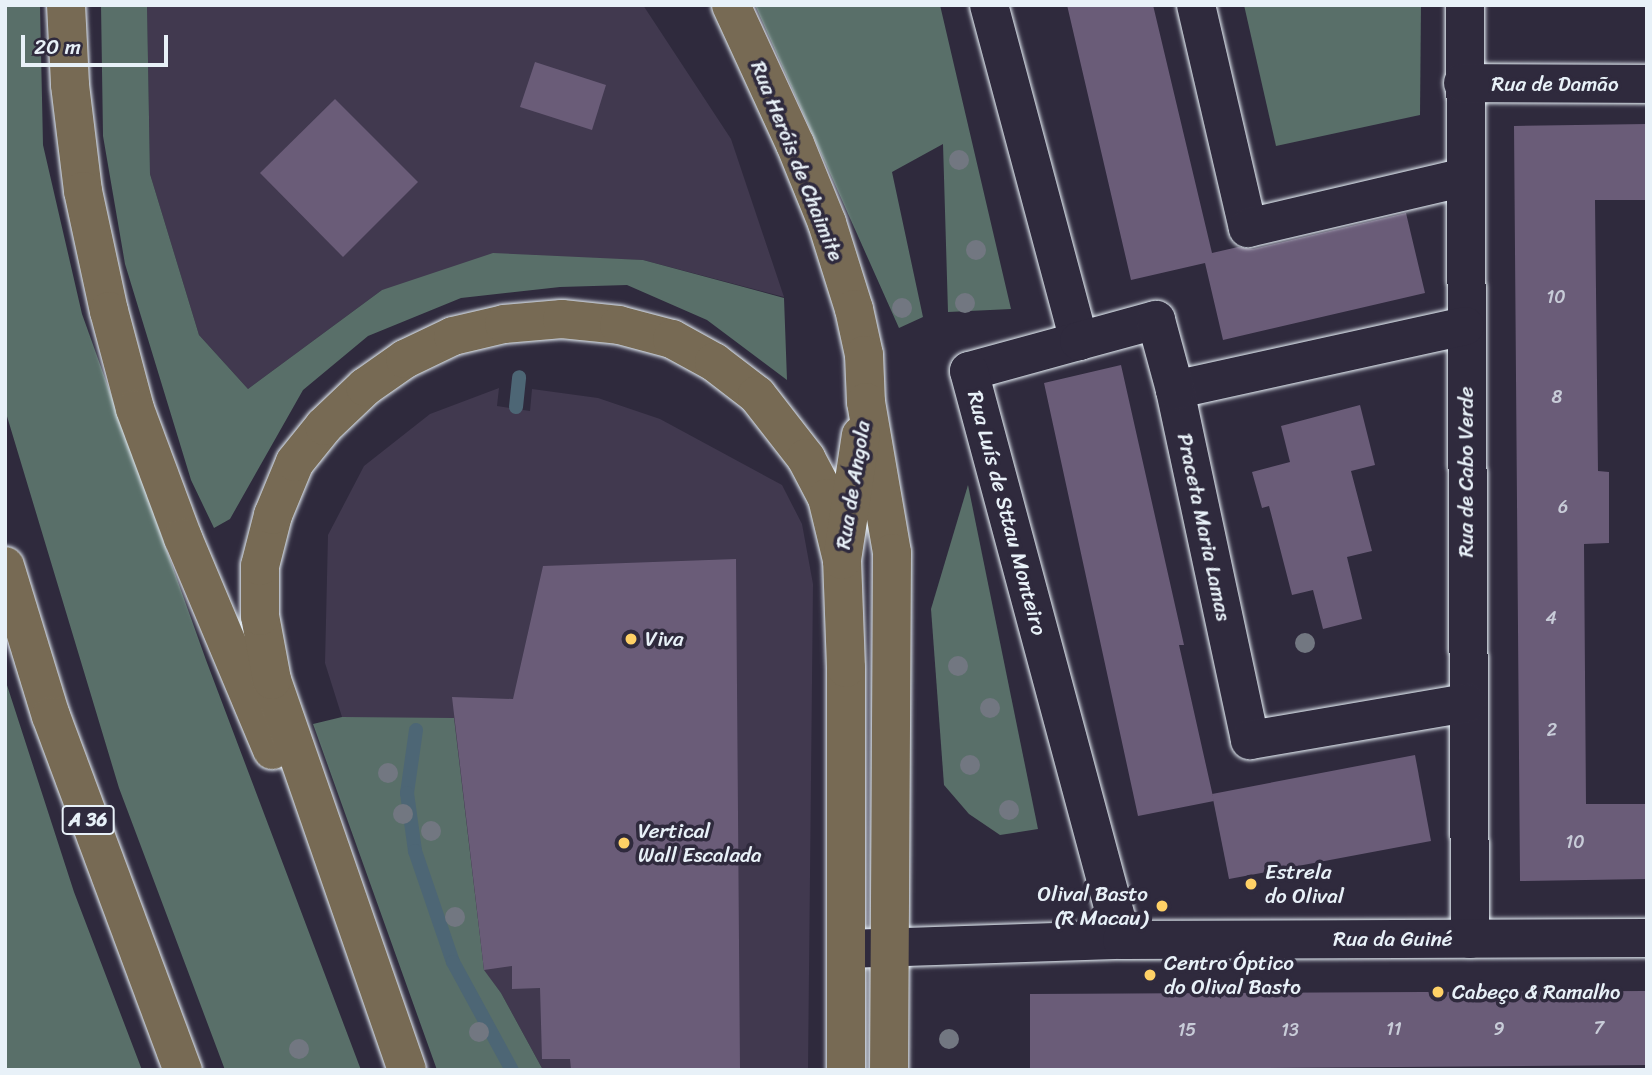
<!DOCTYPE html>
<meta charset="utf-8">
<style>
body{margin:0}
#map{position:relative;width:1652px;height:1075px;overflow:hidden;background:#2f2a3d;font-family:Sriracha,sans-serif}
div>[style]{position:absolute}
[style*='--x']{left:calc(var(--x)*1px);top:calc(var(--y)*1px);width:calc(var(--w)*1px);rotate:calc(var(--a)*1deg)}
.built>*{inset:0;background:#41394f}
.green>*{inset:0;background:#596f69}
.stream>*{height:14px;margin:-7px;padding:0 7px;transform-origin:7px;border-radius:7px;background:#4d6675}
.building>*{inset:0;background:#6a5c78}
.roads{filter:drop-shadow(0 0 2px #e8f1f8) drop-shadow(0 0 2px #e8f1f8)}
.minor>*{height:38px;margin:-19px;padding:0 19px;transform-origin:19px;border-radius:19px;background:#2f2a3d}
.primary>*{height:38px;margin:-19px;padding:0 19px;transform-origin:19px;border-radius:19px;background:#776a54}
.trunk>*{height:38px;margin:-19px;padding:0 19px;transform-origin:19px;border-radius:19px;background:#776a54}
.trees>*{width:20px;height:20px;margin:-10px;border-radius:50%;background:#727781}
.dots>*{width:19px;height:19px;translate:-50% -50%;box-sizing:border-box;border:4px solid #2f2a3d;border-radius:50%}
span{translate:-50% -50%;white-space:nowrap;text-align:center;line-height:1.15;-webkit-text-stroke:7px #2f2a3d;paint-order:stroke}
.number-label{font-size:18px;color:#c8ccd8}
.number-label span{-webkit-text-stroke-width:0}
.shield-label span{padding:2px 5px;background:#2f2a3d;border:2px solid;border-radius:5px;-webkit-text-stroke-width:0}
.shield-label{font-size:19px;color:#e8f1f8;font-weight:700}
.street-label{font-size:21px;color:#e8f1f8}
.poi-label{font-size:21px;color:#e8f1f8}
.left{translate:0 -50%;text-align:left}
.right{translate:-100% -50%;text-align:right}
.frame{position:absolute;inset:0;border:7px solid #e8f1f8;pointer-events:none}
.scale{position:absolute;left:21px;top:35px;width:147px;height:32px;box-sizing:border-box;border:4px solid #e8f1f8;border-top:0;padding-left:9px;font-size:21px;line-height:24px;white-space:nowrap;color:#e8f1f8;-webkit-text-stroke:5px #2f2a3d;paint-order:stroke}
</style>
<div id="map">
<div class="built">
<div style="clip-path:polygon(147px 5px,643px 5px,731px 139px,784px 297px,643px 260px,606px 259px,382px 290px,248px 389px,199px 335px,150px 174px)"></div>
<div style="clip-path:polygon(499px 388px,497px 406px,530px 411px,532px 389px,598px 398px,660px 419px,782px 485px,802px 524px,813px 584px,808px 1070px,543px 1070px,501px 993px,484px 971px,464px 804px,351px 718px,342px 717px,325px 663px,328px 535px,364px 466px,430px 414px)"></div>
</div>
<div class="green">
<div style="clip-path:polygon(5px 5px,40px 5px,43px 145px,82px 314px,206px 660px,361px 1070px,225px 1070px,119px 788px,6px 413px)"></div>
<div style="clip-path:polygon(101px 5px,147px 5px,150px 174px,199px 335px,248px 389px,382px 290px,493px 253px,643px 260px,784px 298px,787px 380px,707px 320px,627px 285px,560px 287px,461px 298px,368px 336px,303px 390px,230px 519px,214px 528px,191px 480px,125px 264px,103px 136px)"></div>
<div style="clip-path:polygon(755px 5px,940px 5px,1011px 309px,948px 312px,943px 144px,892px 172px,923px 317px,899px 328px)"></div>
<div style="clip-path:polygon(1244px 5px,1421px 5px,1420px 115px,1276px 146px)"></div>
<div style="clip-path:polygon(968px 485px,1038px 829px,1000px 835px,969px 814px,944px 785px,931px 609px)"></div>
<div style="clip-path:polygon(5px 679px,74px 892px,142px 1070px,5px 1070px)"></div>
<div style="clip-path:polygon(342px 717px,454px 718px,484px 970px,501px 993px,543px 1070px,437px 1070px,313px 724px)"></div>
</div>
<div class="stream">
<div style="--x:516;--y:407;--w:30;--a:-84"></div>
<div style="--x:416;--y:730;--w:64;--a:98.1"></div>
<div style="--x:407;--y:793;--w:59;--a:82.1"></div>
<div style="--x:415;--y:851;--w:117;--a:71.1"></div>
<div style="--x:453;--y:962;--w:123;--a:61.4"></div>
</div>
<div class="building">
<div style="clip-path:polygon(1067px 5px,1153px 5px,1212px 253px,1238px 247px,1253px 249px,1406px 213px,1425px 293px,1223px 340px,1205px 263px,1131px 280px)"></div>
<div style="clip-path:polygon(535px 62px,606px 85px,592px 130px,520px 107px)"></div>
<div style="clip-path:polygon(335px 99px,418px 182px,343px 257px,260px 173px)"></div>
<div style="clip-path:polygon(1647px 124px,1647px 200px,1595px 200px,1598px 471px,1609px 472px,1609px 543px,1584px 544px,1586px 804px,1647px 804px,1647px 879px,1520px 881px,1514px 126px)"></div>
<div style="clip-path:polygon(1121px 365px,1184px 645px,1179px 645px,1214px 801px,1138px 816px,1044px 383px)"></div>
<div style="clip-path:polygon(1360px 405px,1375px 465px,1351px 471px,1372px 551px,1347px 557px,1362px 619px,1323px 629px,1313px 590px,1292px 595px,1269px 506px,1262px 508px,1252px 472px,1290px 462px,1281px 426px)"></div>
<div style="clip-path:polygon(736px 559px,740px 1070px,571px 1070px,570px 1059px,542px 1059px,540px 988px,512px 989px,512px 966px,484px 970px,452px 697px,513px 699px,543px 566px)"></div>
<div style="clip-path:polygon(1415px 755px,1431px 841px,1229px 879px,1212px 794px)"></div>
<div style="clip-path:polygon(1647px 991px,1647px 1065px,1030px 1070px,1030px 994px)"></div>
</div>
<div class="roads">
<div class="minor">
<div style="--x:989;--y:5;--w:348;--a:75"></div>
<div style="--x:1079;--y:341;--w:114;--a:164.7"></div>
<div style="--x:969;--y:371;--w:589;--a:74.95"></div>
<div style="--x:1196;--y:5;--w:229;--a:76.9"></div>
<div style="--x:1248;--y:228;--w:223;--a:-13.2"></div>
<div style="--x:1465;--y:5;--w:934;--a:89.69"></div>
<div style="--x:1463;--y:83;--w:184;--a:0.3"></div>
<div style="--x:1465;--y:326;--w:297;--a:167.6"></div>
<div style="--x:1175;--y:390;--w:358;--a:77.9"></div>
<div style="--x:1250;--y:740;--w:220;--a:-9.7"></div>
<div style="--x:1079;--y:341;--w:80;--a:-15.3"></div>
<div style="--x:1156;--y:320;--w:73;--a:74.8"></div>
<div style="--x:846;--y:949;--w:276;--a:-1.9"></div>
<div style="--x:1122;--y:940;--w:525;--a:-0.22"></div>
</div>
<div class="primary">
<div style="--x:66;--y:5;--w:80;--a:87.1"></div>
<div style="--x:70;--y:85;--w:107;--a:83"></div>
<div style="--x:83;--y:191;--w:123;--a:77.8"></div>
<div style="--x:109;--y:311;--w:101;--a:75.1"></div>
<div style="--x:135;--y:409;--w:138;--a:69.6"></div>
<div style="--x:183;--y:538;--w:230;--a:67.2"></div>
<div style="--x:731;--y:5;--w:153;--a:65.3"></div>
<div style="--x:795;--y:144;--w:85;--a:67.9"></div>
<div style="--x:827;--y:223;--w:90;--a:72.6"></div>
<div style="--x:854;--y:309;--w:47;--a:77.7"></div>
<div style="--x:864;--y:355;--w:47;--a:87.6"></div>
<div style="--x:866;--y:402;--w:153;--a:80.2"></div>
<div style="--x:892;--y:553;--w:517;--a:90.33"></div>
<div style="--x:407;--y:1070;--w:413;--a:-109.1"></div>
<div style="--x:272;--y:680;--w:65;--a:-100.6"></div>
<div style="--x:260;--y:616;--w:50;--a:-90"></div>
<div style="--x:260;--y:566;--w:53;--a:-75.7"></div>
<div style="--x:273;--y:515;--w:57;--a:-67.5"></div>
<div style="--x:295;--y:462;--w:46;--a:-51.1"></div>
<div style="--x:324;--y:426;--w:57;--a:-43.6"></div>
<div style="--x:365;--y:387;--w:49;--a:-35"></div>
<div style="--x:405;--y:359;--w:53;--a:-25.6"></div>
<div style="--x:453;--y:336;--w:52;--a:-13.2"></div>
<div style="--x:504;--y:324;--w:58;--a:-4.9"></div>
<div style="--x:562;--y:319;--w:57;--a:6"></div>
<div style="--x:619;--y:325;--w:55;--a:14.8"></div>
<div style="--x:672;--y:339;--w:48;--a:28.7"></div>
<div style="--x:714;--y:362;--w:54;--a:37.5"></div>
<div style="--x:757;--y:395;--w:80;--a:52.1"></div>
<div style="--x:806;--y:458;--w:45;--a:62.3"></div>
<div style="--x:827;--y:498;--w:64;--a:76.4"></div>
<div style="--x:846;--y:1070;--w:402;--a:-90"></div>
<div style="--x:846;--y:668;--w:108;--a:-92.1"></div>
<div style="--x:842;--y:560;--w:126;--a:-81.4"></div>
</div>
<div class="trunk">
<div style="--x:5;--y:566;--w:157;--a:73"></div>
<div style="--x:51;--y:716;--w:378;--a:69.6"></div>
</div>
</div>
<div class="trees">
<div style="left:959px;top:160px"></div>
<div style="left:976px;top:250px"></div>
<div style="left:965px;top:303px"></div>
<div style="left:902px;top:308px"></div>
<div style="left:1305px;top:643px"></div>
<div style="left:958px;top:666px"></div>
<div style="left:990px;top:708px"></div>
<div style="left:970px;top:765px"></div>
<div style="left:388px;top:773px"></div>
<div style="left:1009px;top:810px"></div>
<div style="left:403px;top:814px"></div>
<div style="left:431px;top:831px"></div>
<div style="left:455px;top:917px"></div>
<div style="left:479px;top:1032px"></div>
<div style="left:949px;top:1039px"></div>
<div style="left:299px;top:1049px"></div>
</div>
<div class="dots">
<div style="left:631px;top:639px;background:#ffd166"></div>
<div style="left:624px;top:843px;background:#ffd166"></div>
<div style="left:1251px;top:884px;background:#ffd166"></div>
<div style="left:1162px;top:906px;background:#ffd166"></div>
<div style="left:1150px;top:975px;background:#ffd166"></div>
<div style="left:1438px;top:992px;background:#ffd166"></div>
</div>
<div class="number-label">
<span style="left:1556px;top:297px">10</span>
<span style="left:1557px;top:397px">8</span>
<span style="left:1563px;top:507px">6</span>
<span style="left:1551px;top:618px">4</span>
<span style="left:1552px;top:730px">2</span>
<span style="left:1575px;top:842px">10</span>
<span style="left:1599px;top:1028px">7</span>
<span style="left:1394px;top:1029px">11</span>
<span style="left:1499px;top:1029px">9</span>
<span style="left:1187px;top:1030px">15</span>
<span style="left:1290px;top:1030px">13</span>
</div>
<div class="shield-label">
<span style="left:88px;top:820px">A 36</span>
</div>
<div class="street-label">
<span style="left:1555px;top:84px">Rua de Damão</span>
<span style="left:797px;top:161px;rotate:68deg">Rua Heróis de Chaimite</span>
<span style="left:1466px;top:472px;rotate:-90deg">Rua de Cabo Verde</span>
<span style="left:853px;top:485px;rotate:-81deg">Rua de Angola</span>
<span style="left:1007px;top:513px;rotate:75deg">Rua Luís de Sttau Monteiro</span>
<span style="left:1204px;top:527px;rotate:78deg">Praceta Maria Lamas</span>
<span style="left:1393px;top:939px">Rua da Guiné</span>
</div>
<div class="poi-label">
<span class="left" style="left:645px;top:639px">Viva</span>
<span class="left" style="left:638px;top:843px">Vertical<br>Wall Escalada</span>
<span class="left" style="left:1265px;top:884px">Estrela<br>do Olival</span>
<span class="right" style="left:1148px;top:906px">Olival Basto<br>(R Macau)</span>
<span class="left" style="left:1164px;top:975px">Centro Óptico<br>do Olival Basto</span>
<span class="left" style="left:1452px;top:992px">Cabeço &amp; Ramalho</span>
</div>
<div class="frame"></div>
<div class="scale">20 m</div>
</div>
